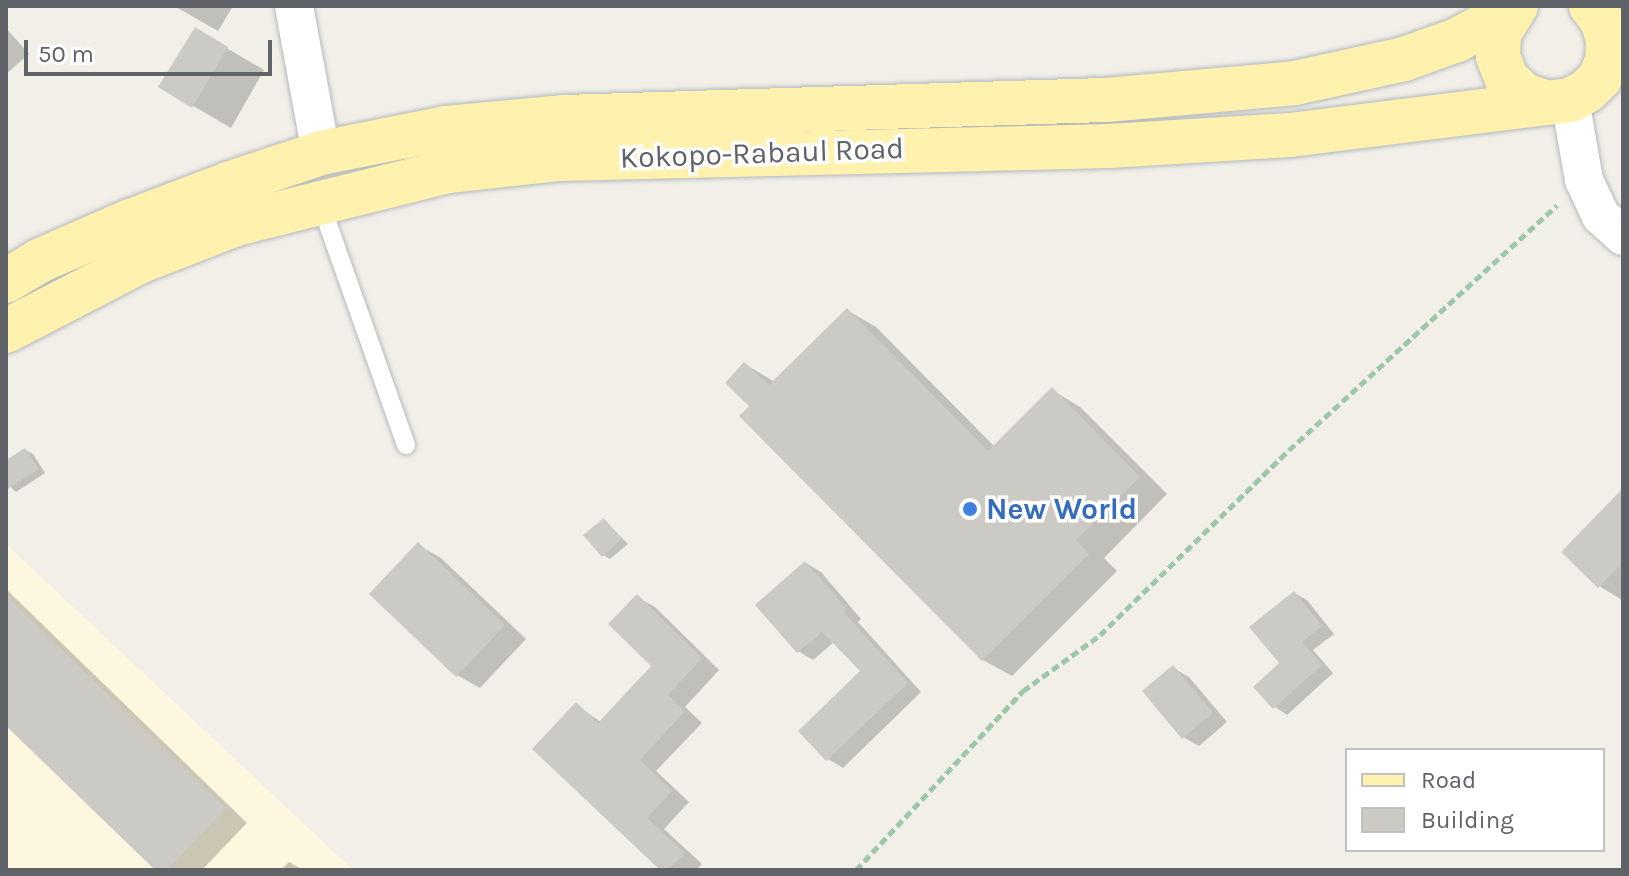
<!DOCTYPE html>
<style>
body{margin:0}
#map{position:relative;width:1629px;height:876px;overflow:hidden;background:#f1efe8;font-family:Karla,sans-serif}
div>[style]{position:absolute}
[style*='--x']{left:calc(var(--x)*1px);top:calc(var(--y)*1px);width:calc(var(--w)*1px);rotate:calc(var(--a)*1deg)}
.commercial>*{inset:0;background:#fef7e0}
.shadow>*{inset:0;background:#0003}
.building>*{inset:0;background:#cccac5}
.path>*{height:5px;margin-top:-2.5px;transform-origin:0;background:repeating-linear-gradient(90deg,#9cc7a9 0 8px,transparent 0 12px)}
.roads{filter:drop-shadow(0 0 2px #b5b8bc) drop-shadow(0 0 2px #b5b8bc)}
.service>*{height:18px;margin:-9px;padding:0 9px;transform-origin:9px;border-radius:9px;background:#fff}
.minor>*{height:38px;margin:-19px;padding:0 19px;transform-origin:19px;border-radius:19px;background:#fff}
.primary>*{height:44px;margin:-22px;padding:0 22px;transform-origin:22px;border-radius:22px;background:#fff2af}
.dots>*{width:22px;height:22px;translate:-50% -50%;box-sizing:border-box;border:4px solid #fff;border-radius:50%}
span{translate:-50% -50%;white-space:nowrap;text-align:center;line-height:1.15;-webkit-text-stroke:7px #fff;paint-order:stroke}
.street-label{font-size:30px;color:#5f6368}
.shop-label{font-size:30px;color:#366cbe;font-weight:700}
.left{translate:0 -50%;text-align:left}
.frame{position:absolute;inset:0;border:8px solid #5f6368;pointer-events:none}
.legend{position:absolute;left:1345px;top:748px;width:260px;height:104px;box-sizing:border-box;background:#fff;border:2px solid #bfc1c3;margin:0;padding:10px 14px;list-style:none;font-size:24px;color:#5f6368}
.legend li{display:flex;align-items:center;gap:16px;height:40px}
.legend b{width:40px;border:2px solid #bfc1c3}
.scale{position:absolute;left:24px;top:40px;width:248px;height:36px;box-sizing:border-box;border:4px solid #5f6368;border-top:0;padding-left:10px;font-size:24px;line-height:28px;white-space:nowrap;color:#5f6368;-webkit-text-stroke:6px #fff;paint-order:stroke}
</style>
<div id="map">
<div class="commercial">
<div style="clip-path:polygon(6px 544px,353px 870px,6px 870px)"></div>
</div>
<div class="shadow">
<div style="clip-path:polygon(174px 6px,233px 6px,218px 31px)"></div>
<div style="clip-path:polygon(6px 28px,29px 54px,6px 74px)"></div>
<div style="clip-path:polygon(196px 30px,264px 70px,231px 128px,161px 87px)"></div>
<div style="clip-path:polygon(847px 310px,876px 327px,995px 447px,1052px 390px,1080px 407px,1167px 494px,1104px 558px,1117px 571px,1012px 676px,983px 660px,752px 406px,745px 364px,773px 381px)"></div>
<div style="clip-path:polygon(25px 450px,33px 454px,45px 473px,16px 492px,6px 483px,6px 462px)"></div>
<div style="clip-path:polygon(1623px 491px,1623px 598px,1622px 600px,1599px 586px)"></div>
<div style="clip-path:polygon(604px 520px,628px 544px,610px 559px,603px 555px)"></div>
<div style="clip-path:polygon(418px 545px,441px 558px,526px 639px,480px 688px,457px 675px)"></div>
<div style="clip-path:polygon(806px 563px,821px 572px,861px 619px,858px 622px,921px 692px,843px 768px,828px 759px,863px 671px,834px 642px,813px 660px,798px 651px)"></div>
<div style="clip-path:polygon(6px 589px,247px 823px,202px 870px,158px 870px,6px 723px)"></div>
<div style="clip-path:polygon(1294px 593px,1307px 600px,1334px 634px,1313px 650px,1333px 673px,1287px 715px,1275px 707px)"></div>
<div style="clip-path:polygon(637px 597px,655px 607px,719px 670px,685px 707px,702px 723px,656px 771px,689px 802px,664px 829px,702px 864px,696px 870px,663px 870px,576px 705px,601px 722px,654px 666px)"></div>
<div style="clip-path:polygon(1173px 668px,1189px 677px,1227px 722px,1199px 746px,1183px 737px)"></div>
<div style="clip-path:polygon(289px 862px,303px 870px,281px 870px)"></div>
</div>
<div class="building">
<div style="clip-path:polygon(195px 27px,228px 47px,192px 108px,158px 87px)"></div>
<div style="clip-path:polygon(847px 308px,988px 451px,1052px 387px,1140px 477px,1076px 540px,1089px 554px,982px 661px,739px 416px,749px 406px,725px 383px,744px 362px,769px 385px)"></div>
<div style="clip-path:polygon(25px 448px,39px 469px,6px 490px,6px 460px)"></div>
<div style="clip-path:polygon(1623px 488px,1623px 562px,1598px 588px,1561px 552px)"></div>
<div style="clip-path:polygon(604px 518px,622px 539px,602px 557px,583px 535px)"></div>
<div style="clip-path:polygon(418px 542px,505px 625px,456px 677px,369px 594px)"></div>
<div style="clip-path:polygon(805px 561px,847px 609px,844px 612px,908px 683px,826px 761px,798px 731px,860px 671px,822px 632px,797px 653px,755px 605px)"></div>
<div style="clip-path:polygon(1294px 591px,1322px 626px,1302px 642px,1322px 665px,1273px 709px,1253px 687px,1279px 663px,1249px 627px)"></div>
<div style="clip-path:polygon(637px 594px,702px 658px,668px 695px,685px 711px,640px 760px,672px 791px,647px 818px,685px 853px,668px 870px,660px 870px,532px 749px,576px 702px,598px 723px,651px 666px,608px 624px)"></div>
<div style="clip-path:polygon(6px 596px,226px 808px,167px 870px,155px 870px,6px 726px)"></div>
<div style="clip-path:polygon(1173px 665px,1213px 713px,1182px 739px,1142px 691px)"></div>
</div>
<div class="path">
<div style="--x:856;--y:870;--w:245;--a:-47"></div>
<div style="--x:1023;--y:691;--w:95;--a:-36"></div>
<div style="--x:1100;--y:635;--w:264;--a:-44.4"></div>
<div style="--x:1289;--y:450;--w:363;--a:-42.4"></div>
</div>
<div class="roads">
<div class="service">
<div style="--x:320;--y:202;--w:258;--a:70.5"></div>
</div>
<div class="minor">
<div style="--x:294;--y:6;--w:149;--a:79.6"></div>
<div style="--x:1570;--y:100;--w:81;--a:80.1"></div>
<div style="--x:1584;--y:180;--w:40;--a:65"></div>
<div style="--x:1601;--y:216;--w:30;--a:42"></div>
</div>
<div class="primary">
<div style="--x:1516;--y:6;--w:32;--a:122"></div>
<div style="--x:1499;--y:33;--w:24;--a:92"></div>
<div style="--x:1498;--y:57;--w:24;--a:68"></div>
<div style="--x:1507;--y:79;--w:23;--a:43"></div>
<div style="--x:1524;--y:95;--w:23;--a:18"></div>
<div style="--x:6;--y:281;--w:39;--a:-31"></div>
<div style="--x:39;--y:261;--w:97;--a:-23.7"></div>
<div style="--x:128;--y:222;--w:107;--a:-20.8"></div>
<div style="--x:228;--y:184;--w:98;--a:-18.4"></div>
<div style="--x:321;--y:153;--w:127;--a:-11.3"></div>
<div style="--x:446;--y:128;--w:119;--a:-5.3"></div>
<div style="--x:564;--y:117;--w:542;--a:-1.8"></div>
<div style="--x:1106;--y:100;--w:190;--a:-5.1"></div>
<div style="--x:1295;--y:83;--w:112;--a:-12.4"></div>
<div style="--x:1404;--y:59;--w:56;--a:-19.7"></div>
<div style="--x:1457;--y:40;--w:60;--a:-27.8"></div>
<div style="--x:6;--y:331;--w:152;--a:-27.4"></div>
<div style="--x:141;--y:261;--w:102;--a:-21.3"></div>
<div style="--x:236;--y:224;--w:219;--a:-14"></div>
<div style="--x:448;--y:171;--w:113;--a:-6.1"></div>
<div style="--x:560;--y:159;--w:549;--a:-1.36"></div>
<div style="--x:1109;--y:146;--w:181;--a:-3.5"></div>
<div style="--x:1290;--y:135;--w:282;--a:-7.1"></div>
<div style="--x:1570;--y:100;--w:19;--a:-28"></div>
<div style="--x:1587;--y:91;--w:18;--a:-45"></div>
<div style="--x:1600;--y:78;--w:18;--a:-68"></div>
<div style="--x:1607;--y:61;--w:20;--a:-87"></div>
<div style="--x:1608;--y:41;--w:20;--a:-105"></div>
<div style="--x:1603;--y:22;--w:20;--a:-127"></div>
</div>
</div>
<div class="dots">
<div style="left:970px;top:509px;background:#3f7fe0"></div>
</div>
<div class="street-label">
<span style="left:762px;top:153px;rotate:-2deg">Kokopo-Rabaul Road</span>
</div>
<div class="shop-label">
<span class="left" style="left:986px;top:509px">New World</span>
</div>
<div class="frame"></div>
<ul class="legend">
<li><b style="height:10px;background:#fff2af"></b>Road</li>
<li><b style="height:22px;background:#cccac5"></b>Building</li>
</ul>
<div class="scale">50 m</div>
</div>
